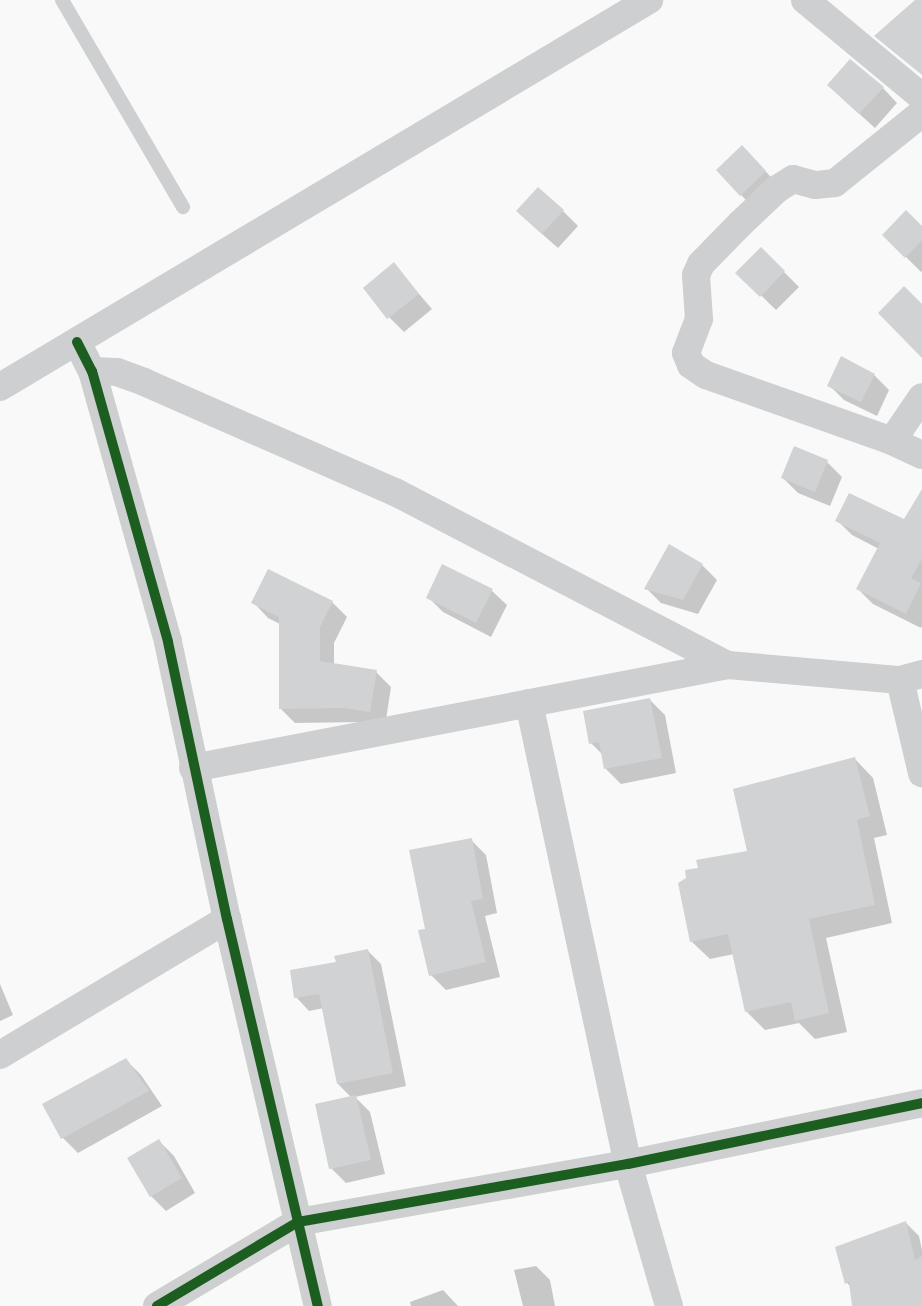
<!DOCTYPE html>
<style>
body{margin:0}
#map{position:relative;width:922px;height:1306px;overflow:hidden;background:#f9f9f9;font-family:Raleway,sans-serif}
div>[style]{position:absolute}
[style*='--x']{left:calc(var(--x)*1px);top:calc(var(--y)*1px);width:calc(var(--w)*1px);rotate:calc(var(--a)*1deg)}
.shadow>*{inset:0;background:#0003}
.building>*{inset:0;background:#d0d2d3}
.lane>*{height:14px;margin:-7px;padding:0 7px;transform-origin:7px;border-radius:7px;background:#cecfd0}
.street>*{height:28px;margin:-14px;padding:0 14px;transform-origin:14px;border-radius:14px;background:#cecfd0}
.cycleway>*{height:10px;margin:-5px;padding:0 5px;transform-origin:5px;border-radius:5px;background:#1b5e20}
span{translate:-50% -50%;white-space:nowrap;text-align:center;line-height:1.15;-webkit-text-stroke:7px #fff;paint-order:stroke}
</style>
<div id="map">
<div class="shadow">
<div style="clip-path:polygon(883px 88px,897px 103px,875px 128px,844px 100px)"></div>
<div style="clip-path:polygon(757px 162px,780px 187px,756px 210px,741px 195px)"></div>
<div style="clip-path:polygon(563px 211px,578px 226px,558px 248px,533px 226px)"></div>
<div style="clip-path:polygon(922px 228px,922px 271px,921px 272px,884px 235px)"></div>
<div style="clip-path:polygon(761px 249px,799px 287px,776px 310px,738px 273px)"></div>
<div style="clip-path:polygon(394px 265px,432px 309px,404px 332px,389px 317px)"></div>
<div style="clip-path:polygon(874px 375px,889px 390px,877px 416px,844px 400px,829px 385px)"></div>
<div style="clip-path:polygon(827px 462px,842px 477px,830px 506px,798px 493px,783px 478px)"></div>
<div style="clip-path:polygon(922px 496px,922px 626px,921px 628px,873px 604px,858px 589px,879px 549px,852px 535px,837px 520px,904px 522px)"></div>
<div style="clip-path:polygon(702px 565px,717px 580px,698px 614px,661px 603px,646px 588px)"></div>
<div style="clip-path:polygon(492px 591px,507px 605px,491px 637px,443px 612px,428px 597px)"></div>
<div style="clip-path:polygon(332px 602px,347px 617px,334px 643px,334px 665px,376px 672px,391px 687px,385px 726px,362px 722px,295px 723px,280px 708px,280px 624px,268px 618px,254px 603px)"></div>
<div style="clip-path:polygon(650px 700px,665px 715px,676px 773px,621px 784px,606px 769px,604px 756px,591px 743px)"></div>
<div style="clip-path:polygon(855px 759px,873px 778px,887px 835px,874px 838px,892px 923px,826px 938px,847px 1032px,815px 1039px,799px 1023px,765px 1030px,747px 1012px,734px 954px,710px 959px,691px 941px,749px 852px)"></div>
<div style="clip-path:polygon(471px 840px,486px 855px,497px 913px,485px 916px,500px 977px,446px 990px,431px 975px,427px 930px)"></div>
<div style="clip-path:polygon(368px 951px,381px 964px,406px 1086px,355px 1097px,370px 1112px,385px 1174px,346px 1183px,331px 1168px,352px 1098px,338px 1084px,324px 1008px,309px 1011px,296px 997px,338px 964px)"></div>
<div style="clip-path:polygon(0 984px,13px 1015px,0 1021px)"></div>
<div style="clip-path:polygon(126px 1060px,141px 1075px,162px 1106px,78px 1153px,63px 1138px,44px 1105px)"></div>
<div style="clip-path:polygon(159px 1141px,174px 1156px,195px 1193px,166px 1211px,151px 1196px)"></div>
<div style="clip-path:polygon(906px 1223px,919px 1236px,922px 1250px,922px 1306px,854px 1306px,852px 1288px,847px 1283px)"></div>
<div style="clip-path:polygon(536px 1266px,550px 1280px,555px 1306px,523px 1306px,514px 1270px)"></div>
<div style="clip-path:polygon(443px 1290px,458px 1306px,411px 1306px,410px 1302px)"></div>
</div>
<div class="building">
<div style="clip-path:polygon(915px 0,922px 0,922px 75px,874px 36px)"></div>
<div style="clip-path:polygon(850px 59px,884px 87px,859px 114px,827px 85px)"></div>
<div style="clip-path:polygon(742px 145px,766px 171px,740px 196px,716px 170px)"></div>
<div style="clip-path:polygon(538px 187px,564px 210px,542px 234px,516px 211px)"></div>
<div style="clip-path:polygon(906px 210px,922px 226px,922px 240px,905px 258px,882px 235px)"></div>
<div style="clip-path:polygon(761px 247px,785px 271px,760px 297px,735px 273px)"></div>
<div style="clip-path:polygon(394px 262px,419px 294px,387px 319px,363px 288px)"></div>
<div style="clip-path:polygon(904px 286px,922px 304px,922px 358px,878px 313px)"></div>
<div style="clip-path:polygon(841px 356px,875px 374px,861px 402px,827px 386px)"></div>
<div style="clip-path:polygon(794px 446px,828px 460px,815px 492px,781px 478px)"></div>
<div style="clip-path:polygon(922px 489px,922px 559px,911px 578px,921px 583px,906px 614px,856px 589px,880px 543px,835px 521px,849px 493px,904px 519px)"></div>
<div style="clip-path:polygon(669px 544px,703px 564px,683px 600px,644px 589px)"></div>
<div style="clip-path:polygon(442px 564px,493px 589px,476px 623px,426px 598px)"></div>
<div style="clip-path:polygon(268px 569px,333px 601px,320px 627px,320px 661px,377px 670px,370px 712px,345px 708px,279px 709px,279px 617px,251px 603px)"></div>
<div style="clip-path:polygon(650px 698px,662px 758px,604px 769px,599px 742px,589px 744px,583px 711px)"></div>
<div style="clip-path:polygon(855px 757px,870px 816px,857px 820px,875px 905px,809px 919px,829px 1013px,795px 1021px,791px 1002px,745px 1012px,728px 934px,690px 942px,678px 883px,686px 878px,685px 870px,698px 868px,696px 860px,747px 851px,733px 789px)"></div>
<div style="clip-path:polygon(472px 838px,483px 899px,471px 901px,486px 962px,429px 976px,418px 930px,425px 929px,409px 850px)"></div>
<div style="clip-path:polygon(368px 949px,393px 1073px,337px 1084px,319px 994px,294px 998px,290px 970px,336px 962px,334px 956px)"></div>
<div style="clip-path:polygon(126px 1058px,149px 1091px,61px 1139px,42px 1104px)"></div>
<div style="clip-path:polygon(356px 1095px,371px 1160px,329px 1169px,315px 1104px)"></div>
<div style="clip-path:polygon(159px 1139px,182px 1178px,150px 1197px,127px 1158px)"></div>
<div style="clip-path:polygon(906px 1221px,915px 1260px,922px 1256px,922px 1306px,852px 1306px,849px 1282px,845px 1284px,835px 1247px)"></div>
</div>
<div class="lane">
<div style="--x:62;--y:0;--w:240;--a:59.7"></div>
</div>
<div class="street">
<div style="--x:805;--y:0;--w:152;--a:39.7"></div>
<div style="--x:922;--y:113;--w:112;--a:141.2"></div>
<div style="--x:835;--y:183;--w:20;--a:174"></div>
<div style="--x:815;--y:185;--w:23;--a:-165"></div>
<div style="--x:793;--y:179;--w:19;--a:148"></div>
<div style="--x:777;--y:189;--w:50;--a:136.6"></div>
<div style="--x:741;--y:223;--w:57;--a:134.3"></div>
<div style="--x:701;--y:264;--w:12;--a:114"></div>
<div style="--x:696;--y:275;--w:44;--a:86.1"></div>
<div style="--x:699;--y:319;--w:36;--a:111"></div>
<div style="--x:686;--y:353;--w:13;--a:67"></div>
<div style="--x:691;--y:365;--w:18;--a:34"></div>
<div style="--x:706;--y:375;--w:197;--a:19.5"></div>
<div style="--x:892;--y:441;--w:33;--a:25"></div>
<div style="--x:77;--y:342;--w:33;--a:63"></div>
<div style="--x:92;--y:371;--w:281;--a:74.3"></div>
<div style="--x:168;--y:642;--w:283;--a:78"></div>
<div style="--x:227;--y:919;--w:398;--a:76.8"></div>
<div style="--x:92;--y:371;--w:25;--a:2"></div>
<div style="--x:117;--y:372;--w:29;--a:20"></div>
<div style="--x:144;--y:382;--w:274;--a:23.7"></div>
<div style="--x:395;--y:492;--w:375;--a:27.5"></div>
<div style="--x:0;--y:387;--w:756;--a:-30.81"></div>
<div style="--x:892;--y:441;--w:53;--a:-55.7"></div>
<div style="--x:900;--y:680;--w:96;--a:76.7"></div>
<div style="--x:529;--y:703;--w:472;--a:77.9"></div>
<div style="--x:628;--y:1164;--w:148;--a:73.9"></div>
<div style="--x:193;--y:768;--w:545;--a:-10.9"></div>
<div style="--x:728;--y:665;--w:173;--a:5"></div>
<div style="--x:900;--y:680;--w:23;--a:-15"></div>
<div style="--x:0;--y:1055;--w:265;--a:-30.9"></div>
<div style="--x:157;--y:1306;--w:164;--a:-30.8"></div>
<div style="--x:298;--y:1222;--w:335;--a:-10"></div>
<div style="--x:628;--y:1164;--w:300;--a:-11.7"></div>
</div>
<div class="cycleway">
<div style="--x:77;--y:342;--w:33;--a:63"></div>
<div style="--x:92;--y:371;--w:281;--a:74.3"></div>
<div style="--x:168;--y:642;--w:283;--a:78"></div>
<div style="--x:227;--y:919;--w:398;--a:76.8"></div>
<div style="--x:157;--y:1306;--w:164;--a:-30.8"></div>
<div style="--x:298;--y:1222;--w:335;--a:-10"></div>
<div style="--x:628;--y:1164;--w:300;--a:-11.7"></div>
</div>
</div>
